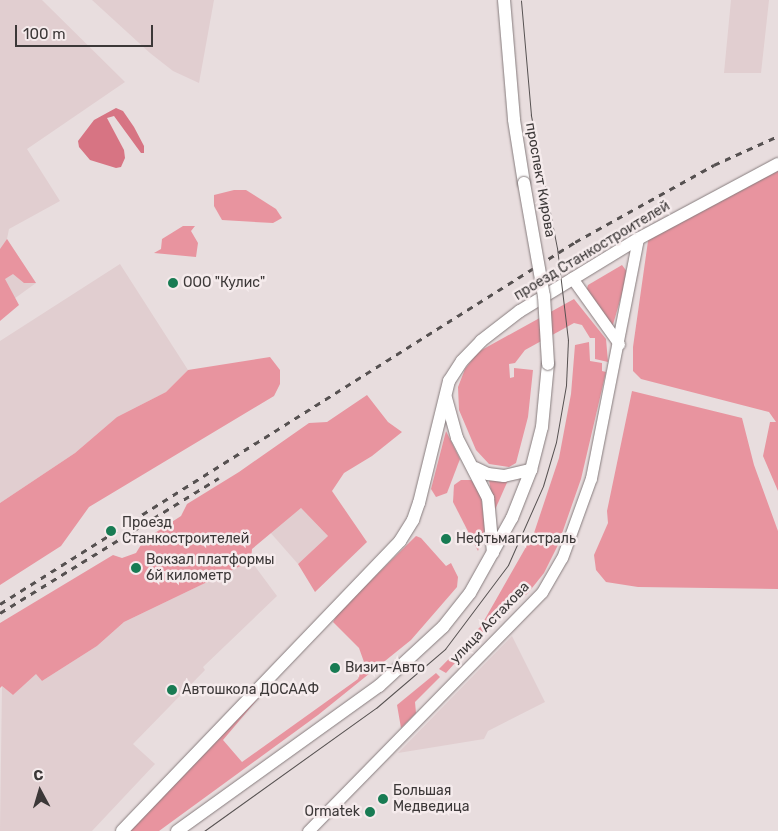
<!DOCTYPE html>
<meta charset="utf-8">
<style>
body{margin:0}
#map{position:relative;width:778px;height:831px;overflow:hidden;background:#e8ddde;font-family:Rubik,sans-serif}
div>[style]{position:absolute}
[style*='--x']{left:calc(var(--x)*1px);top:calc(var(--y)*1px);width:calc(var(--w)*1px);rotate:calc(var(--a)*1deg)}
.built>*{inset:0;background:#e1ced0}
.green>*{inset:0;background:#e8949f}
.water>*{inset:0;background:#d77483}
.roads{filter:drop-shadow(0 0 1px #867c7d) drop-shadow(0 0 1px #867c7d)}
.tertiary>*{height:11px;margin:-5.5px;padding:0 5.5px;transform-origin:5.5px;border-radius:5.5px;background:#fff}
.secondary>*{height:12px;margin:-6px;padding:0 6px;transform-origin:6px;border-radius:6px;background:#fff}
.tram>*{height:1px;margin:-0.5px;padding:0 0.5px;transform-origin:0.5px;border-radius:0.5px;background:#565151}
.rail>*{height:2.5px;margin-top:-1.25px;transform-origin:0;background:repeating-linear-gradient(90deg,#565151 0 6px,transparent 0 12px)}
.bridges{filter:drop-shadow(0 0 1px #867c7d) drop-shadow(0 0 1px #867c7d)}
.secondary-bridge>*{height:12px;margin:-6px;padding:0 6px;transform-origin:6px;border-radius:6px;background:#fff}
.dots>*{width:14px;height:14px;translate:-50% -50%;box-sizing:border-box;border:2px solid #f5ebec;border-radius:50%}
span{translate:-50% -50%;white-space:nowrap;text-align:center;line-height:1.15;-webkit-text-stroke:5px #f5ebec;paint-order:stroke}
.street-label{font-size:14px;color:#3c3838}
.poi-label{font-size:14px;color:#3c3838}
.left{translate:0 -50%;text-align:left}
.right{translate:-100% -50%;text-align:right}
.north{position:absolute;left:15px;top:766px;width:50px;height:50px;-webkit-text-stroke:4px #f5ebec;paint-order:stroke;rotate:354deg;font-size:14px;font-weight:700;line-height:20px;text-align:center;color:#3c3838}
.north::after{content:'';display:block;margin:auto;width:18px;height:22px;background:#3c3838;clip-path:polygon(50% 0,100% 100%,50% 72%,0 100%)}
.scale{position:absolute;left:15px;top:25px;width:138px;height:22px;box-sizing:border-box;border:2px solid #3c3838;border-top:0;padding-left:6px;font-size:15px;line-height:18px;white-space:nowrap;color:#3c3838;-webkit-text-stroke:4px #f5ebec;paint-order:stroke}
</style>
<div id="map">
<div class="built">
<div style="clip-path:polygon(0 0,42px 0,125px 82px,27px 149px,60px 201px,9px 229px,7px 239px,36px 283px,0 309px)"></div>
<div style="clip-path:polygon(92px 0,214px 0,199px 83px,173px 71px,150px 53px)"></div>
<div style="clip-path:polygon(731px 0,769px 0,761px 73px,724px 73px)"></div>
<div style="clip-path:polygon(120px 264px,188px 370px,166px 392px,117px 417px,75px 453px,0 503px,0 341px)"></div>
<div style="clip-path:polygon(301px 508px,328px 536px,298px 564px,269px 531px)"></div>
<div style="clip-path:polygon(251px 561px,277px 596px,203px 667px,205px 670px,133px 744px,155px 764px,92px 831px,0 831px,2px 686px,13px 695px,36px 673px,42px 681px,97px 646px,124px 622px)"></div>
<div style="clip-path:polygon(512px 636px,545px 702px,488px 731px,484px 739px,398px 753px)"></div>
</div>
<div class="green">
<div style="clip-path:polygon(778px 171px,778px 491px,763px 456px,770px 422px,776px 422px,769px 412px,641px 379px,633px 371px,633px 347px,649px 234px)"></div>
<div style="clip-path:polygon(234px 190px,246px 190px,276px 209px,282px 218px,273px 223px,222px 220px,214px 206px,214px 195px)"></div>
<div style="clip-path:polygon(183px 226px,195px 226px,191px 231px,198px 243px,196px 257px,154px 253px,161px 249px,162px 239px)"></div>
<div style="clip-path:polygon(7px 239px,36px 283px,24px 283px,13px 274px,5px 279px,19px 305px,0 321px,0 249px)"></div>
<div style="clip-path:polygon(622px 265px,628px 273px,612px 328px,586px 292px,588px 285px)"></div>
<div style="clip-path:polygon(574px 299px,606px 339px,608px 362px,595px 359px,595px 338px,590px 338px,582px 325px,574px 323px,525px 350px,515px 363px,509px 364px,510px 378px,514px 377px,514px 368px,533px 370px,528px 417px,516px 463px,509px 467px,489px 464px,476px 450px,459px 410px,458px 387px,465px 369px,478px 352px)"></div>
<div style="clip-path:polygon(589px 342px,590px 361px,602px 363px,602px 371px,606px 372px,581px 479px,558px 545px,544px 573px,528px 593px,488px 626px,446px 673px,439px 669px,481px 626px,534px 533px,559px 458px,571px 394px,575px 345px)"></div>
<div style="clip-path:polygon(270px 357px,280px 370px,280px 384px,274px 396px,89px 507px,61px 546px,0 585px,0 503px,75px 453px,117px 417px,166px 392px,188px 370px)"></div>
<div style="clip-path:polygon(632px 391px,742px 418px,754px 465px,778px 531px,778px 589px,638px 587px,606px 582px,596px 570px,594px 555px,608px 523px,607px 511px)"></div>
<div style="clip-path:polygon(367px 395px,388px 422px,402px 432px,372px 456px,344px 473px,332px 491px,367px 542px,315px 592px,298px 564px,328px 536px,301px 508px,252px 549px,251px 561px,124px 622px,97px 646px,42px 681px,36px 674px,13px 695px,2px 686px,0 688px,0 623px,113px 555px,122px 558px,136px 553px,144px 540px,181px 516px,187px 504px,239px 472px,309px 423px,327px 422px)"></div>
<div style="clip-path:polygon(446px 431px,460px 459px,447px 493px,436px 497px,431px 489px)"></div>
<div style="clip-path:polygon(509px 478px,494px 512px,489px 480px)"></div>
<div style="clip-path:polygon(461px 480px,471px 480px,480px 487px,485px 529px,478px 551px,453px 502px,454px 485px)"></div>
<div style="clip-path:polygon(416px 536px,421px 538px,446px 566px,451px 563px,458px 577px,457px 587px,411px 640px,318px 715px,159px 831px,129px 831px,261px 695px,223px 740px,242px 762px,358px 679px,364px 662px,359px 648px,333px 622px,338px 613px)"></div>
<div style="clip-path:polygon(436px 673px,440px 677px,415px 702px,416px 713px,401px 728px,397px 705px)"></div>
</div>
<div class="water">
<div style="clip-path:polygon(116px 108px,123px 111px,134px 127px,144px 146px,144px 153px,141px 153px,114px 116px,107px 118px,124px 150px,125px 158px,121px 167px,116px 168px,90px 160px,79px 147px,78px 141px,94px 120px)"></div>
</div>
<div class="roads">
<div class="tertiary">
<div style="--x:572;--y:278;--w:81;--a:54.5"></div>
<div style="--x:308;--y:831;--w:334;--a:-45.6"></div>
<div style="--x:542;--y:592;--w:39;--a:-60"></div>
<div style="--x:562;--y:558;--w:85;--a:-70.1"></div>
<div style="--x:591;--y:478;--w:244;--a:-78.9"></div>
</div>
<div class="secondary">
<div style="--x:504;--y:0;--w:120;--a:85.2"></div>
<div style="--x:514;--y:120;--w:64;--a:81"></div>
<div style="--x:446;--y:398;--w:41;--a:74.6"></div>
<div style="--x:457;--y:438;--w:68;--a:62.7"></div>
<div style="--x:488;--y:498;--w:55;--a:84.8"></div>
<div style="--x:475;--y:468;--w:14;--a:25"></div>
<div style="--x:488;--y:474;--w:16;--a:7"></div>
<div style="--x:504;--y:476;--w:28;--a:-13"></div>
<div style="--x:122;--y:831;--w:402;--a:-46.2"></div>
<div style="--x:400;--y:541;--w:25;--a:-58"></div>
<div style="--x:413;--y:520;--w:18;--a:-71"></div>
<div style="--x:419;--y:503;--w:126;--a:-76.2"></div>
<div style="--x:449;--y:381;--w:24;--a:-57"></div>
<div style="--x:462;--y:361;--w:28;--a:-46"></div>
<div style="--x:481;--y:341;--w:49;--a:-37.6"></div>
<div style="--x:520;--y:311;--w:138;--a:-31.4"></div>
<div style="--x:638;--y:239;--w:159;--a:-28.2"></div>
<div style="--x:177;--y:831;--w:249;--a:-35.7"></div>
<div style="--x:379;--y:686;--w:87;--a:-42.7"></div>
<div style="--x:443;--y:627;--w:43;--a:-51.5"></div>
<div style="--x:470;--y:593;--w:86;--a:-60.8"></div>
<div style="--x:512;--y:518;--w:52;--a:-68.4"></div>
<div style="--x:531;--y:470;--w:44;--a:-75.7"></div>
<div style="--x:542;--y:427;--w:63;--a:-84.6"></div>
</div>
</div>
<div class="tram">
<div style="--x:204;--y:831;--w:211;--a:-35.6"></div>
<div style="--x:376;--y:708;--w:91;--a:-40.5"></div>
<div style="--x:445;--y:649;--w:105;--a:-53.1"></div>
<div style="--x:508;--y:565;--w:86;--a:-66.1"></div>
<div style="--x:543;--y:486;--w:46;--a:-73.5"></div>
<div style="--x:556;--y:442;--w:58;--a:-80"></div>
<div style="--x:566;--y:385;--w:45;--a:-87.5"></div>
<div style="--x:568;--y:340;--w:93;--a:-96.8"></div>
<div style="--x:557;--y:248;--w:136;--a:-101.1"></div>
<div style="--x:531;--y:115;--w:115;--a:-95"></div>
</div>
<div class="rail">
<div style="--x:0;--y:604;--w:679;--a:-32.19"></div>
<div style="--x:575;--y:242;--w:159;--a:-29"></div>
<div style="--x:714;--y:165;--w:70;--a:-24.4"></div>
<div style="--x:0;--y:613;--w:257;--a:-31.7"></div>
</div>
<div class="bridges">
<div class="secondary-bridge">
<div style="--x:524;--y:183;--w:115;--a:80"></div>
<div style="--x:544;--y:296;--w:68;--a:86.6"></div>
</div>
</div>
<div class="dots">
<div style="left:173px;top:283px;background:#187b53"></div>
<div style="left:111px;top:531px;background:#187b53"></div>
<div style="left:446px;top:539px;background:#187b53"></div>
<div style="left:136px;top:568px;background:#187b53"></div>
<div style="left:335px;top:668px;background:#187b53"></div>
<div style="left:172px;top:690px;background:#187b53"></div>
<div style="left:383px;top:799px;background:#187b53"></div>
<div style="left:370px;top:812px;background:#187b53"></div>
</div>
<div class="street-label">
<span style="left:540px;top:180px;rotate:80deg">проспект Кирова</span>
<span style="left:592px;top:251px;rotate:-31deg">проезд Станкостроителей</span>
<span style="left:490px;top:623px;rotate:-46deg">улица Астахова</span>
</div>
<div class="poi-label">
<span class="left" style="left:183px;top:283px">ООО "Кулис"</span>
<span class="left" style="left:122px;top:531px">Проезд<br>Станкостроителей</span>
<span class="left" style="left:456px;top:539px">Нефтьмагистраль</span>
<span class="left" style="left:146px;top:568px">Вокзал платформы<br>6й километр</span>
<span class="left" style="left:345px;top:668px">Визит-Авто</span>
<span class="left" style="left:182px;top:690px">Автошкола ДОСААФ</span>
<span class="left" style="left:393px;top:799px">Большая<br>Медведица</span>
<span class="right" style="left:360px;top:812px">Ormatek</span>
</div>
<div class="north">С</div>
<div class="scale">100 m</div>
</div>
